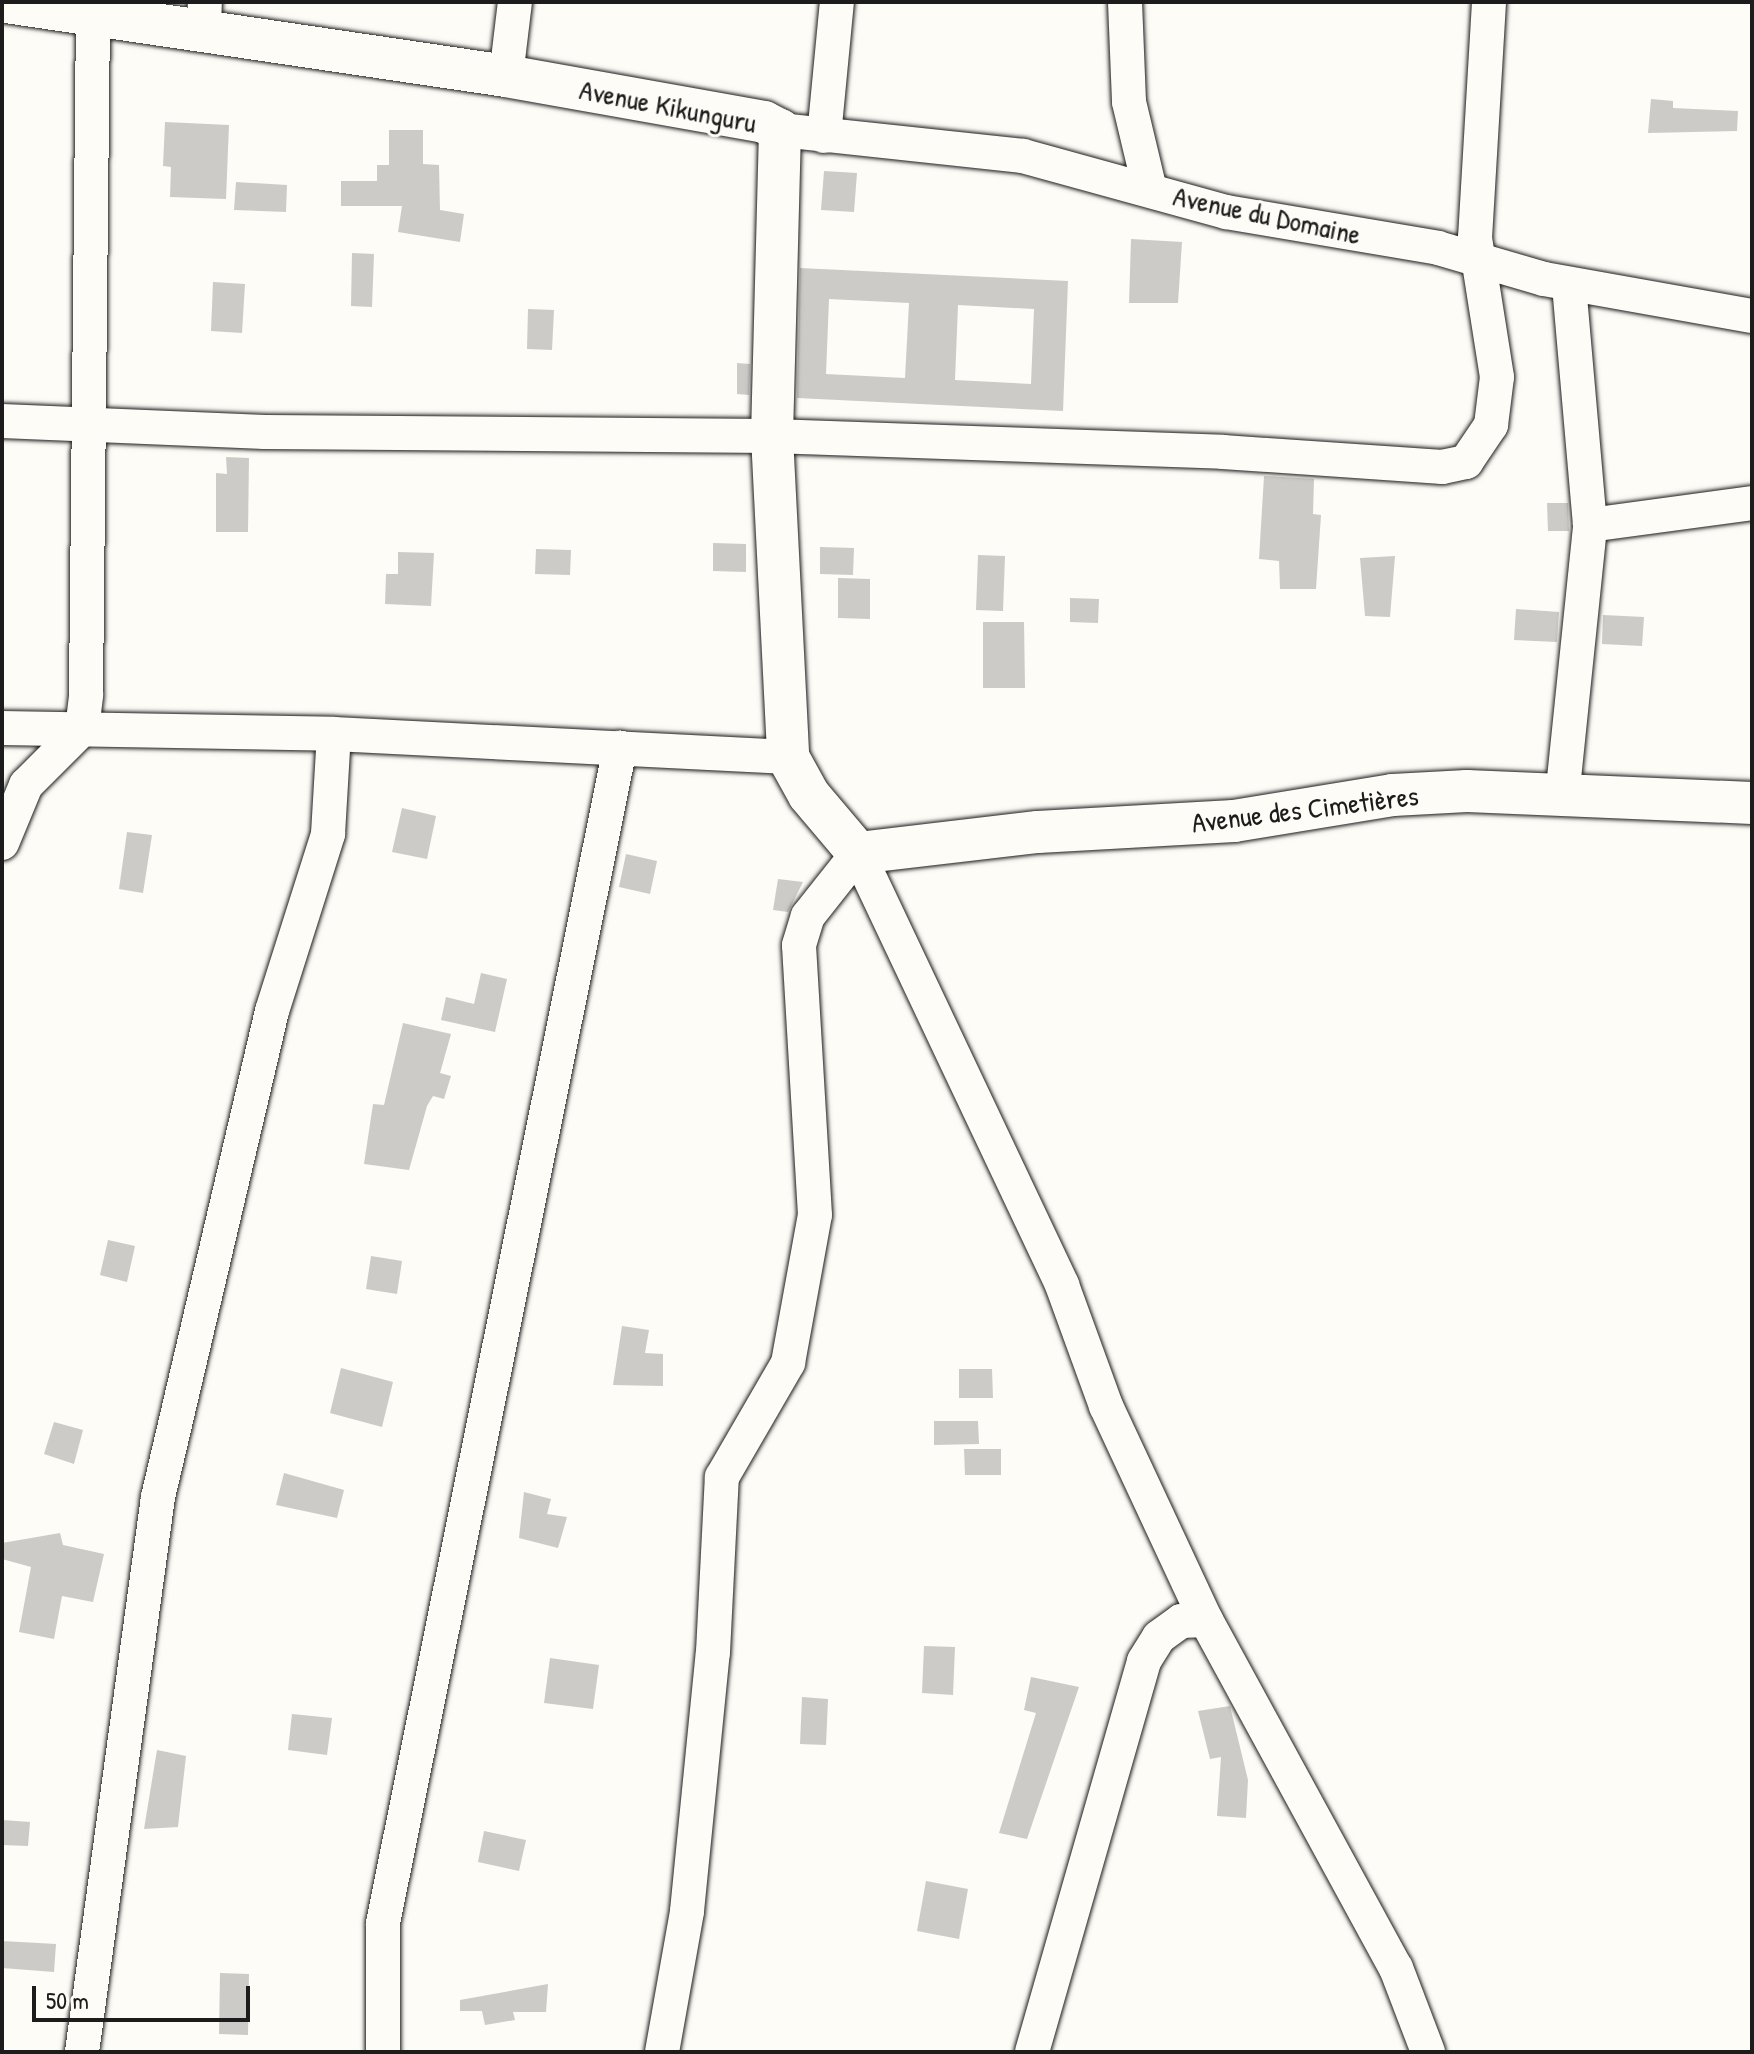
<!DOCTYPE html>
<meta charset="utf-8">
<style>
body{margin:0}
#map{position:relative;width:1754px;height:2054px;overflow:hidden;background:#fdfcf7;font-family:"Patrick Hand",sans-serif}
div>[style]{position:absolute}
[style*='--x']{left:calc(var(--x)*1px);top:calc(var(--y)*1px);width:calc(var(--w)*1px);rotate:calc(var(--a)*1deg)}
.building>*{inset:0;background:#cccbc8}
.roads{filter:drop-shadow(0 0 2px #1c1c1c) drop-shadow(0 0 2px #1c1c1c)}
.minor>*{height:34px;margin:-17px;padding:0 17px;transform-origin:17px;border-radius:17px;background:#fdfcf7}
.tertiary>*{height:42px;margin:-21px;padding:0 21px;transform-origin:21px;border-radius:21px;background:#fdfcf7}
span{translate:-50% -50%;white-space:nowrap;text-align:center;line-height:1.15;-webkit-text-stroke:6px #fdfcf7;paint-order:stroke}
.street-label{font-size:28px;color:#1c1c1c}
.frame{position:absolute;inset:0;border:4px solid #1c1c1c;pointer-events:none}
.scale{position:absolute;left:32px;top:1986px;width:218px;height:36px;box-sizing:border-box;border:4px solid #1c1c1c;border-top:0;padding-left:10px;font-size:24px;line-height:28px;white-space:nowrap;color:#1c1c1c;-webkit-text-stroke:6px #fdfcf7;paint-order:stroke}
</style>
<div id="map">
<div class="building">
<div style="clip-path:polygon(1651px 99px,1673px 101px,1673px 108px,1738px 111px,1737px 131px,1648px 133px)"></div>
<div style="clip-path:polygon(165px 122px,229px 125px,226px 199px,170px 197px,171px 167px,163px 166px)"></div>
<div style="clip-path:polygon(389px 130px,423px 130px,423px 164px,439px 165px,440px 210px,464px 214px,460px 242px,398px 232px,402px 206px,341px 206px,341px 181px,377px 181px,377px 165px,389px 165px)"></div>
<div style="clip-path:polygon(824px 171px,857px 173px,854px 212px,821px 210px)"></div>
<div style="clip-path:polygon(236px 182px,287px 185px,286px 212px,234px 210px)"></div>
<div style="clip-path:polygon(1131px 239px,1182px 242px,1178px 303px,1129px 303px)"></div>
<div style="clip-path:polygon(352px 253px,374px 254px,372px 307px,351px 306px)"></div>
<div style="clip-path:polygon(evenodd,800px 268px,1068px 281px,1063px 411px,797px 398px,800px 268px,829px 299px,909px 303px,905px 378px,826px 374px,829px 299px,800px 268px,958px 305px,1034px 309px,1031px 384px,955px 380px,958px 305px)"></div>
<div style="clip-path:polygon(213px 282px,245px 284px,242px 333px,211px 331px)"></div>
<div style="clip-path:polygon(528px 309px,554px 310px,552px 350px,527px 349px)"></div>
<div style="clip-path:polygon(737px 363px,750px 364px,749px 395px,737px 394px)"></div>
<div style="clip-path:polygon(226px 457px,249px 458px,248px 532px,216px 532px,216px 473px,227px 474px)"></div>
<div style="clip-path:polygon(1264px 476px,1314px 479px,1313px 514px,1321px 515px,1316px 589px,1280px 589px,1279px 561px,1259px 559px)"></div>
<div style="clip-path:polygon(1547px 503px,1568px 503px,1569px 531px,1548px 531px)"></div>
<div style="clip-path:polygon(713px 543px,746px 544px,746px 572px,713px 571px)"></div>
<div style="clip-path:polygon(820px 547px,854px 548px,853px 575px,820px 574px)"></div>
<div style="clip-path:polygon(536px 549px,571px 550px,570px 575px,535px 574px)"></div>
<div style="clip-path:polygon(398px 552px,434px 553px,431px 606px,385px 604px,386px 574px,398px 574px)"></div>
<div style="clip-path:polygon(978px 555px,1005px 556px,1003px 611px,976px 610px)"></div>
<div style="clip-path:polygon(1395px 556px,1390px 617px,1365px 616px,1360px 558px)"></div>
<div style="clip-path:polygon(838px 578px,870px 579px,870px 619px,838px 618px)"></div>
<div style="clip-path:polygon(1070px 598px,1099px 599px,1098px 623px,1070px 622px)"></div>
<div style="clip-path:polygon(1516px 609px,1559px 612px,1557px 642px,1514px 640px)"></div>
<div style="clip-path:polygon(1603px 615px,1644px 617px,1642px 646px,1602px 644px)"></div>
<div style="clip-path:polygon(983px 622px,1024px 622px,1025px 688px,983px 688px)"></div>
<div style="clip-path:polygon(402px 808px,436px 816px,427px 859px,392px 852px)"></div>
<div style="clip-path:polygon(127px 832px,152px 835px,143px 893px,119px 889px)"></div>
<div style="clip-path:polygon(626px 854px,657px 861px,650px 894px,619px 887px)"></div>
<div style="clip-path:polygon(778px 879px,803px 882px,788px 912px,773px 910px)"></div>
<div style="clip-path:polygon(481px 973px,507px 979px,495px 1032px,441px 1020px,446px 997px,474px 1004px)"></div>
<div style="clip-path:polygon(403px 1023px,451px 1034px,440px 1073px,451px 1076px,444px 1099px,433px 1096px,427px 1106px,409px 1170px,364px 1164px,373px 1104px,384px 1105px)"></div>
<div style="clip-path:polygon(108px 1240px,135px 1246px,127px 1282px,100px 1275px)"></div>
<div style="clip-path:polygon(371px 1256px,402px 1261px,397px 1294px,366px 1289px)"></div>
<div style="clip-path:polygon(622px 1326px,649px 1330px,645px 1353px,663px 1354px,663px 1386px,613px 1385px)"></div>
<div style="clip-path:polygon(341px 1368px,393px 1382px,382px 1427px,330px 1413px)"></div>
<div style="clip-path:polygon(959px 1369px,992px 1369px,993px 1398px,959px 1398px)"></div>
<div style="clip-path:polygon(934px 1421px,978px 1421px,979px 1444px,934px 1445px)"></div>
<div style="clip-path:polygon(54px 1422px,83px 1430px,74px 1464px,44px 1454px)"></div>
<div style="clip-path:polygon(964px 1449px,1001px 1449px,1001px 1475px,965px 1475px)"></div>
<div style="clip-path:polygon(284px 1473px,344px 1490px,337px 1518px,276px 1505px)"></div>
<div style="clip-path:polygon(524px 1492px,551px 1499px,547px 1514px,567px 1517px,558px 1548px,519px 1538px)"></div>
<div style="clip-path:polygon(60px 1533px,63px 1545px,104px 1554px,93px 1602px,62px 1596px,54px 1639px,19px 1632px,31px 1567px,2px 1559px,2px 1543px)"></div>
<div style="clip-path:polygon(924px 1646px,955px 1647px,953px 1695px,922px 1693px)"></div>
<div style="clip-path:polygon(550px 1658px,599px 1665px,593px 1709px,544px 1703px)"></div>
<div style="clip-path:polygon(1031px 1677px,1079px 1687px,1027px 1839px,999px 1833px,1036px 1713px,1024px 1710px)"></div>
<div style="clip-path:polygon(802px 1697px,828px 1699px,826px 1745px,800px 1744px)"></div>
<div style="clip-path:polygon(1230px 1706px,1248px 1780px,1246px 1818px,1217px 1816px,1221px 1757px,1210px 1759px,1198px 1711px)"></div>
<div style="clip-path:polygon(292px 1714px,332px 1718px,327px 1755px,288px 1750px)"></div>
<div style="clip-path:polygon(157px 1750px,186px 1756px,178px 1827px,144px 1829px)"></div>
<div style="clip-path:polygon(2px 1820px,30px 1822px,28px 1846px,2px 1845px)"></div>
<div style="clip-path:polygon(484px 1831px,526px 1840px,519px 1871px,478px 1862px)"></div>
<div style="clip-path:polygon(926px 1881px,968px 1889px,959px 1939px,917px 1931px)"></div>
<div style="clip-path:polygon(2px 1941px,56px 1944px,54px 1972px,2px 1968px)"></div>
<div style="clip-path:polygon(220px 1973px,249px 1974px,248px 2035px,219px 2034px)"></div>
<div style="clip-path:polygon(548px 1984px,546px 2012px,513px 2012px,515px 2020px,485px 2025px,482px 2011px,460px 2011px,460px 2000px)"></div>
</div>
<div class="roads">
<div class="minor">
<div style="--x:1125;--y:2;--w:100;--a:87.7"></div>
<div style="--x:1129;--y:102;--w:90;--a:76.6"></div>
<div style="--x:204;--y:27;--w:25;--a:-88"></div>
<div style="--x:506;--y:76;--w:75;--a:-83.1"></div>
<div style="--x:780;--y:130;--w:244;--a:6.1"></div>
<div style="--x:1023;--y:156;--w:211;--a:15.4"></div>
<div style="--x:1226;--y:212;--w:215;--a:9.6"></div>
<div style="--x:1438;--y:248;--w:110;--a:16.3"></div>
<div style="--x:1544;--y:279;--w:211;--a:10.1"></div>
<div style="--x:824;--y:136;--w:135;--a:-84.5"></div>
<div style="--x:2;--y:421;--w:263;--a:2.4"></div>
<div style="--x:265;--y:432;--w:507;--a:0.45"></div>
<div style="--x:772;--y:436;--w:451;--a:2"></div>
<div style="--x:1223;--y:452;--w:220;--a:3.9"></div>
<div style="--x:1442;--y:467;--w:25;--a:-12"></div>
<div style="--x:1466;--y:462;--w:45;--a:-56"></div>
<div style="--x:1491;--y:425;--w:48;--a:-82.9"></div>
<div style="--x:1497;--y:377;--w:141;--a:-99"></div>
<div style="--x:1475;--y:238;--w:236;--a:-86.6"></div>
<div style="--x:1590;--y:525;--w:163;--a:-7.7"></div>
<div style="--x:2;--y:728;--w:332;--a:1"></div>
<div style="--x:334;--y:734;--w:455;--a:2.9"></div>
<div style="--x:1562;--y:798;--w:274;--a:-84.1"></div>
<div style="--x:1590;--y:525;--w:242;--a:-95"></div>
<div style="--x:2;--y:843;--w:63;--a:-67.5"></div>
<div style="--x:26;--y:785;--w:79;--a:-45"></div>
<div style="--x:82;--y:729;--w:35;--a:-83"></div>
<div style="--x:86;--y:694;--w:679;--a:-89.41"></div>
<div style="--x:82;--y:2052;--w:560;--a:-82.2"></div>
<div style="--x:158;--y:1497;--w:499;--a:-76.8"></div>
<div style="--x:272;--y:1011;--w:186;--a:-72.4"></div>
<div style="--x:328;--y:834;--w:100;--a:-86.6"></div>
<div style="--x:383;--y:2052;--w:129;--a:-90"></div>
<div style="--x:383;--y:1923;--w:1199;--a:-78.6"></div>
<div style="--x:662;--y:2052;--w:143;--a:-79.9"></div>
<div style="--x:687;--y:1911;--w:260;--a:-84.3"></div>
<div style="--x:713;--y:1652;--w:175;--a:-87.1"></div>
<div style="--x:722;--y:1477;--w:132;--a:-59.9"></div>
<div style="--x:788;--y:1363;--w:150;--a:-79.7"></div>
<div style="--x:815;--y:1215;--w:270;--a:-93.4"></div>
<div style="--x:799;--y:945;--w:30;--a:-73"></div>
<div style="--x:808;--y:916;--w:80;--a:-51.6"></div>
<div style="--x:858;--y:853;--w:478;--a:64.7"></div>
<div style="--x:1062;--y:1285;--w:129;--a:70"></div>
<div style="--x:1106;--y:1406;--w:236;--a:65"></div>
<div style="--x:1206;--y:1620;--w:396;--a:61.4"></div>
<div style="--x:1396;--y:1968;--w:90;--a:69.1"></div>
<div style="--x:1032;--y:2052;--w:407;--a:-74"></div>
<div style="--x:1144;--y:1661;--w:28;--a:-58"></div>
<div style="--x:1159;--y:1637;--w:27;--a:-36"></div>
<div style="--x:1181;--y:1621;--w:25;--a:-2"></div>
</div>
<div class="tertiary">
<div style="--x:6;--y:2;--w:505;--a:8.42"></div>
<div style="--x:506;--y:76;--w:262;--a:10.1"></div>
<div style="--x:764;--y:122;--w:18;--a:27"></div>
<div style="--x:780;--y:130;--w:306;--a:91.5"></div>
<div style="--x:772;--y:436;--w:321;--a:87.1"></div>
<div style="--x:788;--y:757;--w:43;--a:61.1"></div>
<div style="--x:809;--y:795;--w:76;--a:49.8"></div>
<div style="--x:858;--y:853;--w:181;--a:-6.7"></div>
<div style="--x:1038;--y:832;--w:196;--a:-3.2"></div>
<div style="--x:1234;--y:821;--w:161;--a:-9.3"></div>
<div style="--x:1393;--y:795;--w:74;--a:-3.1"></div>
<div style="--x:1467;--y:791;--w:285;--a:2.4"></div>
</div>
</div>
<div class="street-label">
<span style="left:668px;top:106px;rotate:11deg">Avenue Kikunguru</span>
<span style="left:1267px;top:215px;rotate:12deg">Avenue du Domaine</span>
<span style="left:1305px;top:809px;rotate:-7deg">Avenue des Cimetières</span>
</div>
<div class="frame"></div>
<div class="scale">50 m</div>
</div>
